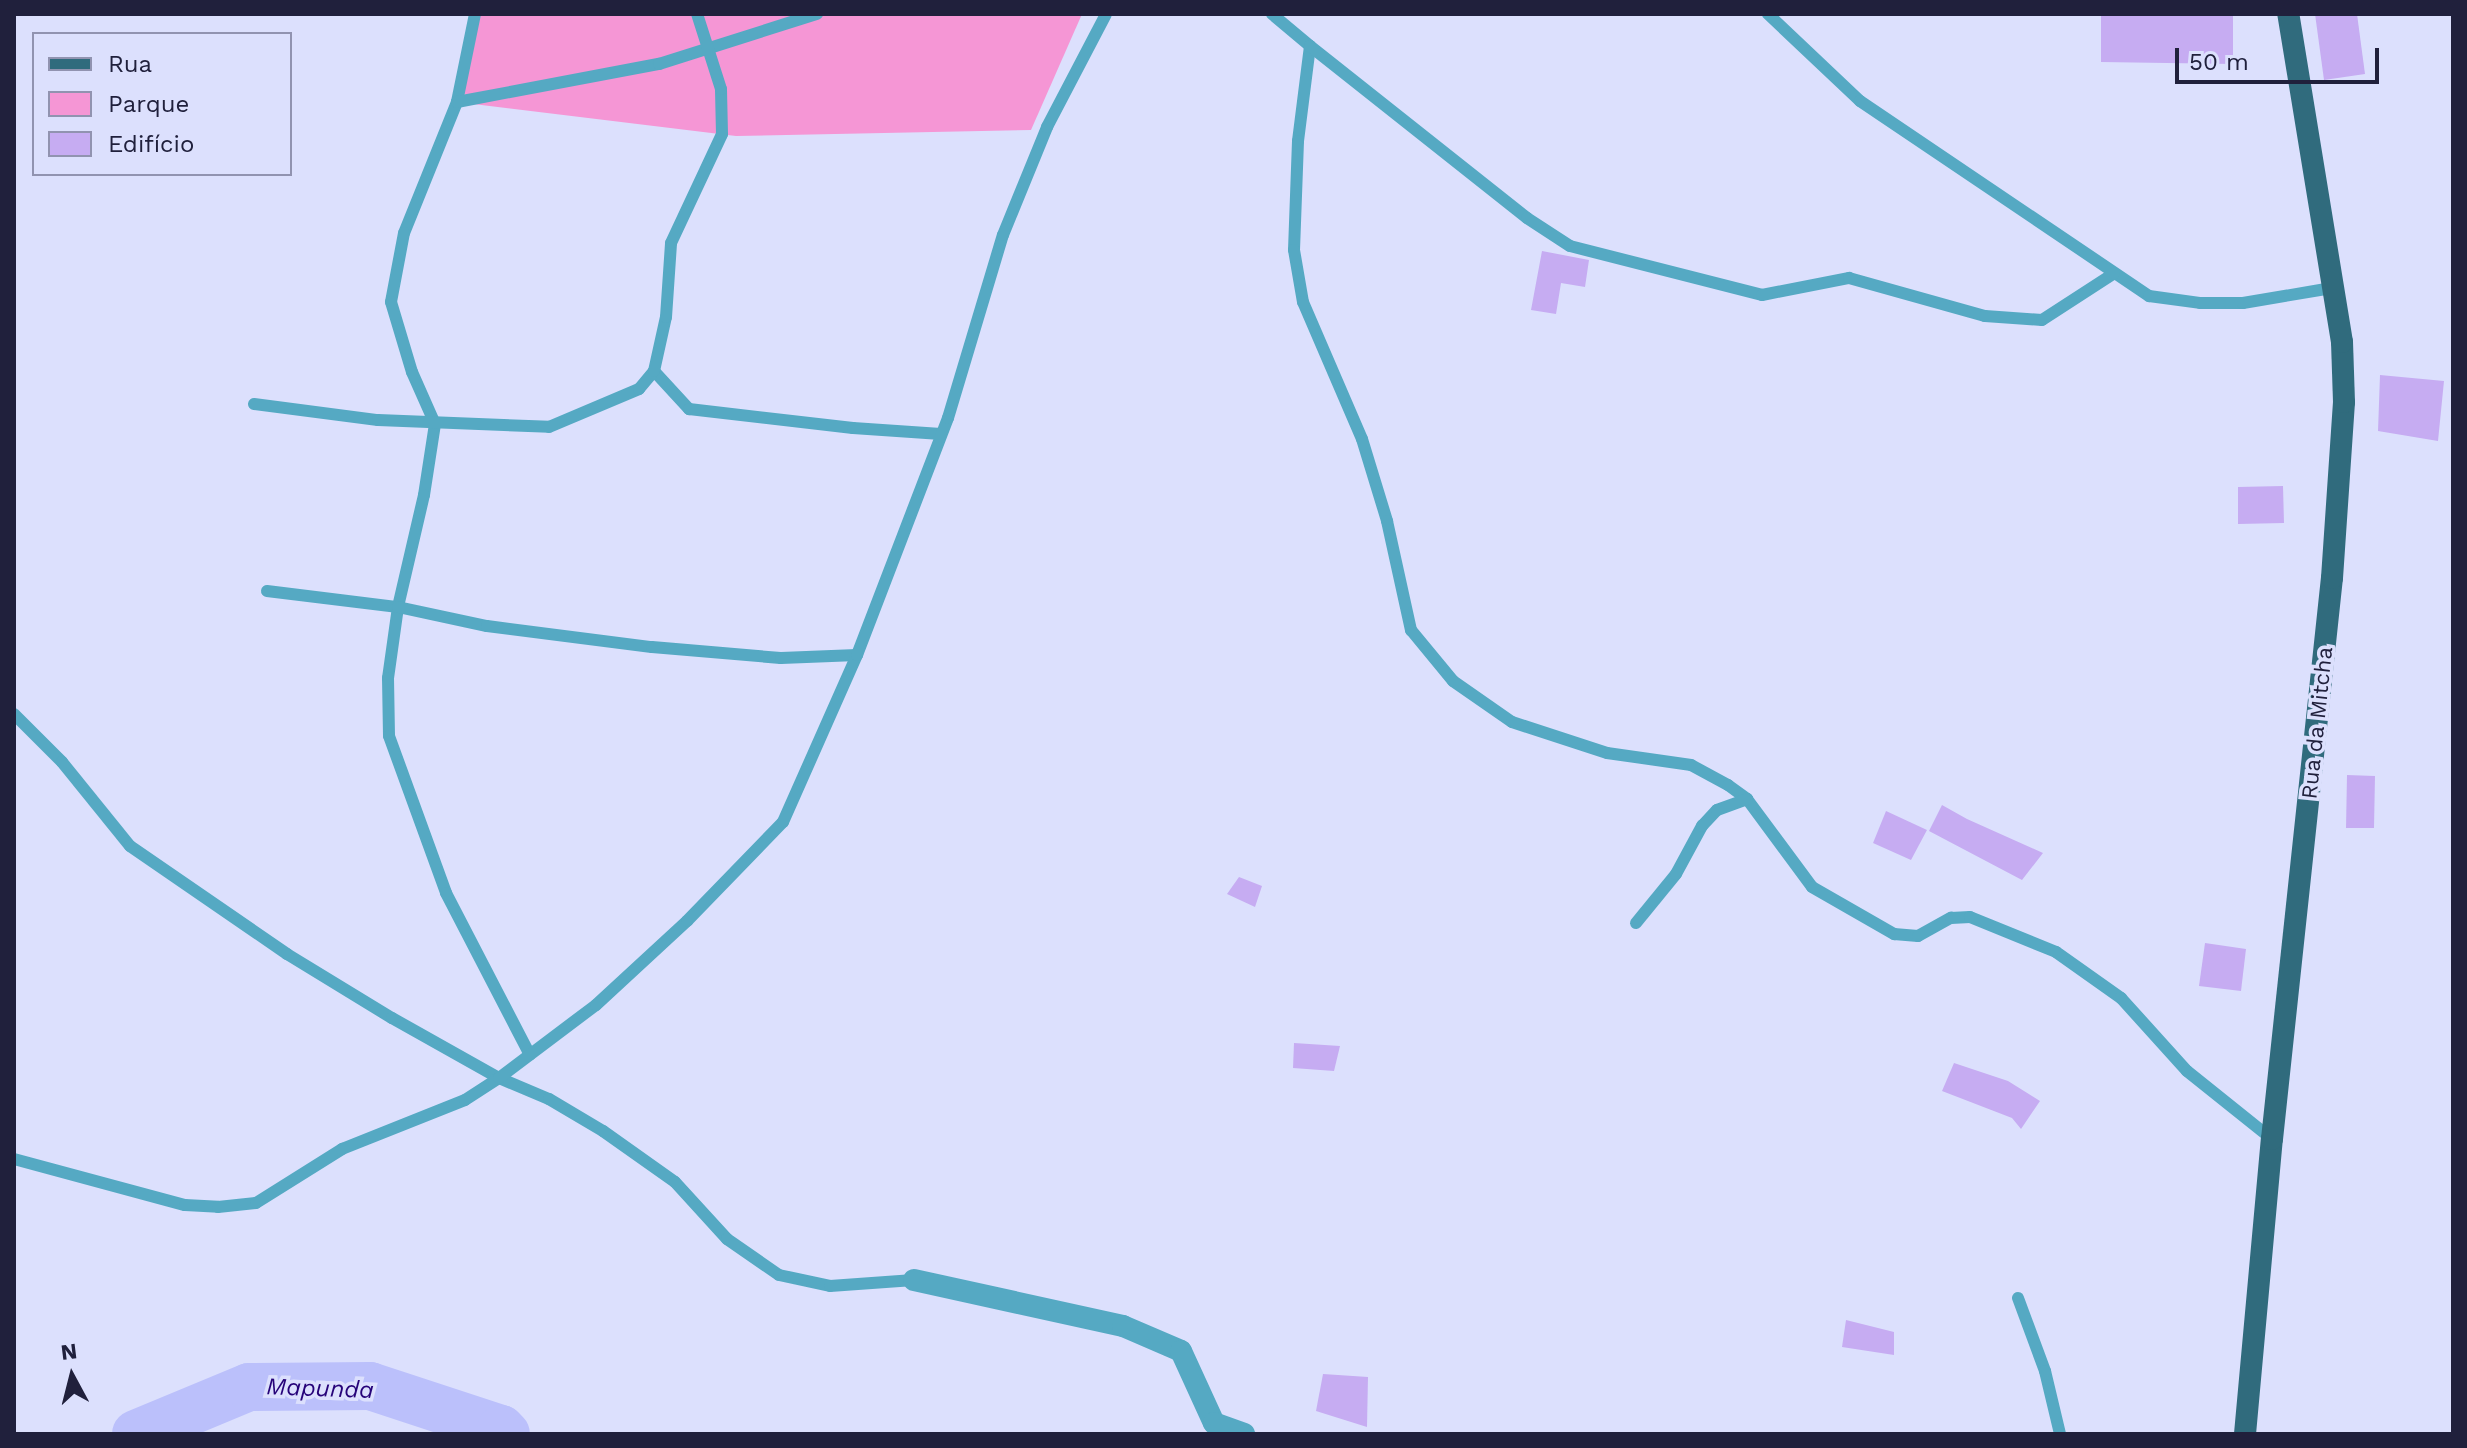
<!DOCTYPE html>
<meta charset="utf-8">
<style>
body{margin:0}
#map{position:relative;width:2467px;height:1448px;overflow:hidden;background:#dce0fd;font-family:"Work Sans",sans-serif}
div>[style]{position:absolute}
[style*='--x']{left:calc(var(--x)*1px);top:calc(var(--y)*1px);width:calc(var(--w)*1px);rotate:calc(var(--a)*1deg)}
.green>*{inset:0;background:#f596d5}
.river>*{height:48px;margin:-24px;padding:0 24px;transform-origin:24px;border-radius:24px;background:#bbc0fb}
.building>*{inset:0;background:#c6acf2}
.service>*{height:12px;margin:-6px;padding:0 6px;transform-origin:6px;border-radius:6px;background:#55a9c3}
.tertiary>*{height:22px;margin:-11px;padding:0 11px;transform-origin:11px;border-radius:11px;background:#55a9c3}
.primary>*{height:22px;margin:-11px;padding:0 11px;transform-origin:11px;border-radius:11px;background:#306b7d}
span{translate:-50% -50%;white-space:nowrap;text-align:center;line-height:1.15;-webkit-text-stroke:7px #dce0fd;paint-order:stroke}
.street-label{font-size:22px;color:#20203c}
.water-label{font-size:24px;color:#260379;font-style:italic}
.frame{position:absolute;inset:0;border:16px solid #20203c;pointer-events:none}
.legend{position:absolute;left:32px;top:32px;width:260px;height:144px;box-sizing:border-box;background:#dce0fd;border:2px solid #9193b0;margin:0;padding:10px 14px;list-style:none;font-size:24px;color:#20203c}
.legend li{display:flex;align-items:center;gap:16px;height:40px}
.legend b{width:40px;border:2px solid #9193b0}
.north{position:absolute;left:32px;top:1336px;width:80px;height:80px;-webkit-text-stroke:6px #dce0fd;paint-order:stroke;rotate:353deg;font-size:22px;font-weight:700;line-height:32px;text-align:center;color:#20203c}
.north::after{content:'';display:block;margin:auto;width:28px;height:36px;background:#20203c;clip-path:polygon(50% 0,100% 100%,50% 72%,0 100%)}
.scale{position:absolute;left:2175px;top:48px;width:204px;height:36px;box-sizing:border-box;border:4px solid #20203c;border-top:0;padding-left:10px;font-size:24px;line-height:28px;white-space:nowrap;color:#20203c;-webkit-text-stroke:6px #dce0fd;paint-order:stroke}
</style>
<div id="map">
<div class="green">
<div style="clip-path:polygon(474px 14px,1082px 14px,1031px 130px,736px 136px,457px 102px)"></div>
</div>
<div class="river">
<div style="--x:136;--y:1434;--w:122;--a:-22.6"></div>
<div style="--x:249;--y:1387;--w:121;--a:-0.5"></div>
<div style="--x:370;--y:1386;--w:138;--a:18.2"></div>
<div style="--x:501;--y:1429;--w:7;--a:45"></div>
</div>
<div class="building">
<div style="clip-path:polygon(2101px 14px,2233px 14px,2233px 64px,2101px 62px)"></div>
<div style="clip-path:polygon(2315px 14px,2357px 14px,2365px 74px,2324px 80px)"></div>
<div style="clip-path:polygon(1542px 251px,1589px 260px,1585px 287px,1561px 283px,1556px 314px,1531px 310px)"></div>
<div style="clip-path:polygon(2380px 375px,2444px 381px,2438px 441px,2378px 431px)"></div>
<div style="clip-path:polygon(2283px 486px,2284px 523px,2238px 524px,2238px 487px)"></div>
<div style="clip-path:polygon(2347px 775px,2375px 776px,2374px 828px,2346px 828px)"></div>
<div style="clip-path:polygon(1942px 805px,1967px 819px,2043px 853px,2022px 880px,1929px 831px)"></div>
<div style="clip-path:polygon(1886px 811px,1927px 830px,1911px 860px,1873px 843px)"></div>
<div style="clip-path:polygon(1239px 877px,1262px 886px,1255px 907px,1227px 894px)"></div>
<div style="clip-path:polygon(2205px 943px,2246px 949px,2241px 991px,2199px 986px)"></div>
<div style="clip-path:polygon(1294px 1043px,1340px 1046px,1334px 1071px,1293px 1068px)"></div>
<div style="clip-path:polygon(1954px 1063px,2008px 1081px,2040px 1101px,2021px 1129px,2012px 1118px,1942px 1091px)"></div>
<div style="clip-path:polygon(1846px 1320px,1894px 1332px,1894px 1355px,1842px 1347px)"></div>
<div style="clip-path:polygon(1323px 1374px,1368px 1377px,1367px 1427px,1316px 1411px)"></div>
</div>
<div class="service">
<div style="--x:475;--y:14;--w:90;--a:101.6"></div>
<div style="--x:457;--y:102;--w:141;--a:112"></div>
<div style="--x:404;--y:233;--w:70;--a:100.7"></div>
<div style="--x:391;--y:302;--w:73;--a:73.3"></div>
<div style="--x:412;--y:372;--w:57;--a:66.1"></div>
<div style="--x:435;--y:424;--w:72;--a:98.8"></div>
<div style="--x:424;--y:495;--w:115;--a:103.1"></div>
<div style="--x:398;--y:607;--w:72;--a:98"></div>
<div style="--x:388;--y:678;--w:58;--a:89"></div>
<div style="--x:389;--y:736;--w:167;--a:70"></div>
<div style="--x:446;--y:893;--w:182;--a:62.6"></div>
<div style="--x:1272;--y:14;--w:50;--a:40.1"></div>
<div style="--x:1310;--y:46;--w:96;--a:97.2"></div>
<div style="--x:1298;--y:141;--w:109;--a:92.1"></div>
<div style="--x:1294;--y:250;--w:53;--a:80.2"></div>
<div style="--x:1303;--y:302;--w:149;--a:66.7"></div>
<div style="--x:1362;--y:439;--w:86;--a:73"></div>
<div style="--x:1387;--y:521;--w:112;--a:77.6"></div>
<div style="--x:1411;--y:630;--w:66;--a:50.5"></div>
<div style="--x:1453;--y:681;--w:72;--a:34.8"></div>
<div style="--x:1512;--y:722;--w:100;--a:18.1"></div>
<div style="--x:1607;--y:753;--w:85;--a:8.1"></div>
<div style="--x:1691;--y:765;--w:42;--a:28.4"></div>
<div style="--x:1728;--y:785;--w:24;--a:36"></div>
<div style="--x:1747;--y:799;--w:109;--a:53.5"></div>
<div style="--x:1812;--y:887;--w:95;--a:29.8"></div>
<div style="--x:1894;--y:934;--w:24;--a:5"></div>
<div style="--x:1918;--y:936;--w:38;--a:-29"></div>
<div style="--x:1951;--y:918;--w:19;--a:-3"></div>
<div style="--x:1970;--y:917;--w:93;--a:22.1"></div>
<div style="--x:2056;--y:952;--w:80;--a:35.3"></div>
<div style="--x:2121;--y:998;--w:98;--a:47.9"></div>
<div style="--x:2187;--y:1071;--w:109;--a:38.7"></div>
<div style="--x:1768;--y:14;--w:127;--a:43.4"></div>
<div style="--x:1860;--y:101;--w:349;--a:34"></div>
<div style="--x:2149;--y:296;--w:51;--a:7.8"></div>
<div style="--x:2200;--y:303;--w:43;--a:0"></div>
<div style="--x:2243;--y:303;--w:90;--a:-9.6"></div>
<div style="--x:1310;--y:46;--w:277;--a:38.4"></div>
<div style="--x:1527;--y:218;--w:51;--a:33.1"></div>
<div style="--x:1570;--y:246;--w:198;--a:14.3"></div>
<div style="--x:1762;--y:295;--w:89;--a:-11.1"></div>
<div style="--x:1849;--y:278;--w:141;--a:15.6"></div>
<div style="--x:1985;--y:316;--w:57;--a:4"></div>
<div style="--x:2042;--y:320;--w:85;--a:-32.9"></div>
<div style="--x:457;--y:102;--w:206;--a:-10.7"></div>
<div style="--x:659;--y:64;--w:166;--a:-17.6"></div>
<div style="--x:654;--y:371;--w:52;--a:47.4"></div>
<div style="--x:689;--y:409;--w:165;--a:6.6"></div>
<div style="--x:853;--y:428;--w:88;--a:3.9"></div>
<div style="--x:254;--y:404;--w:125;--a:7.4"></div>
<div style="--x:378;--y:420;--w:171;--a:2.3"></div>
<div style="--x:549;--y:427;--w:98;--a:-22.9"></div>
<div style="--x:639;--y:389;--w:23;--a:-50"></div>
<div style="--x:654;--y:371;--w:55;--a:-77.5"></div>
<div style="--x:666;--y:317;--w:74;--a:-86.1"></div>
<div style="--x:671;--y:243;--w:120;--a:-64.9"></div>
<div style="--x:722;--y:134;--w:45;--a:-91.3"></div>
<div style="--x:721;--y:89;--w:79;--a:-107.7"></div>
<div style="--x:267;--y:591;--w:132;--a:7"></div>
<div style="--x:398;--y:607;--w:91;--a:12.1"></div>
<div style="--x:487;--y:626;--w:166;--a:7.3"></div>
<div style="--x:652;--y:647;--w:129;--a:4.9"></div>
<div style="--x:781;--y:658;--w:76;--a:-2.3"></div>
<div style="--x:14;--y:714;--w:68;--a:45"></div>
<div style="--x:62;--y:762;--w:108;--a:51"></div>
<div style="--x:130;--y:846;--w:191;--a:34.5"></div>
<div style="--x:287;--y:954;--w:123;--a:31.4"></div>
<div style="--x:392;--y:1018;--w:123;--a:29.3"></div>
<div style="--x:499;--y:1078;--w:54;--a:22.8"></div>
<div style="--x:549;--y:1099;--w:63;--a:30.7"></div>
<div style="--x:603;--y:1131;--w:88;--a:35.3"></div>
<div style="--x:675;--y:1182;--w:77;--a:47.6"></div>
<div style="--x:727;--y:1239;--w:63;--a:34.7"></div>
<div style="--x:779;--y:1275;--w:52;--a:12.2"></div>
<div style="--x:830;--y:1286;--w:84;--a:-4.1"></div>
<div style="--x:1636;--y:923;--w:63;--a:-50.8"></div>
<div style="--x:1676;--y:874;--w:55;--a:-61.6"></div>
<div style="--x:1702;--y:826;--w:22;--a:-47"></div>
<div style="--x:1717;--y:810;--w:32;--a:-20"></div>
<div style="--x:14;--y:1159;--w:177;--a:15.1"></div>
<div style="--x:185;--y:1205;--w:33;--a:3"></div>
<div style="--x:218;--y:1207;--w:38;--a:-6"></div>
<div style="--x:256;--y:1203;--w:102;--a:-32.1"></div>
<div style="--x:342;--y:1149;--w:132;--a:-21.7"></div>
<div style="--x:465;--y:1100;--w:40;--a:-32.9"></div>
<div style="--x:499;--y:1078;--w:121;--a:-37"></div>
<div style="--x:596;--y:1005;--w:124;--a:-42.7"></div>
<div style="--x:687;--y:921;--w:138;--a:-45.9"></div>
<div style="--x:783;--y:822;--w:183;--a:-66.1"></div>
<div style="--x:857;--y:655;--w:254;--a:-69"></div>
<div style="--x:948;--y:418;--w:191;--a:-73.3"></div>
<div style="--x:1003;--y:235;--w:117;--a:-67.8"></div>
<div style="--x:1047;--y:127;--w:127;--a:-62.4"></div>
<div style="--x:2018;--y:1298;--w:78;--a:69.7"></div>
<div style="--x:2045;--y:1371;--w:65;--a:76.6"></div>
</div>
<div class="tertiary">
<div style="--x:914;--y:1280;--w:214;--a:12.4"></div>
<div style="--x:1123;--y:1326;--w:63;--a:23.3"></div>
<div style="--x:1181;--y:1351;--w:79;--a:65.4"></div>
<div style="--x:1214;--y:1423;--w:32;--a:20"></div>
</div>
<div class="primary">
<div style="--x:2245;--y:1434;--w:296;--a:-84.8"></div>
<div style="--x:2272;--y:1139;--w:564;--a:-83.9"></div>
<div style="--x:2332;--y:578;--w:176;--a:-86.1"></div>
<div style="--x:2344;--y:402;--w:60;--a:-91.9"></div>
<div style="--x:2342;--y:342;--w:332;--a:-99.3"></div>
</div>
<div class="street-label">
<span style="left:2317px;top:723px;rotate:-84deg">Rua da Mitcha</span>
</div>
<div class="water-label">
<span style="left:320px;top:1389px;rotate:2deg">Mapunda</span>
</div>
<div class="frame"></div>
<ul class="legend">
<li><b style="height:10px;background:#306b7d"></b>Rua</li>
<li><b style="height:22px;background:#f596d5"></b>Parque</li>
<li><b style="height:22px;background:#c6acf2"></b>Edifício</li>
</ul>
<div class="north">N</div>
<div class="scale">50 m</div>
</div>
